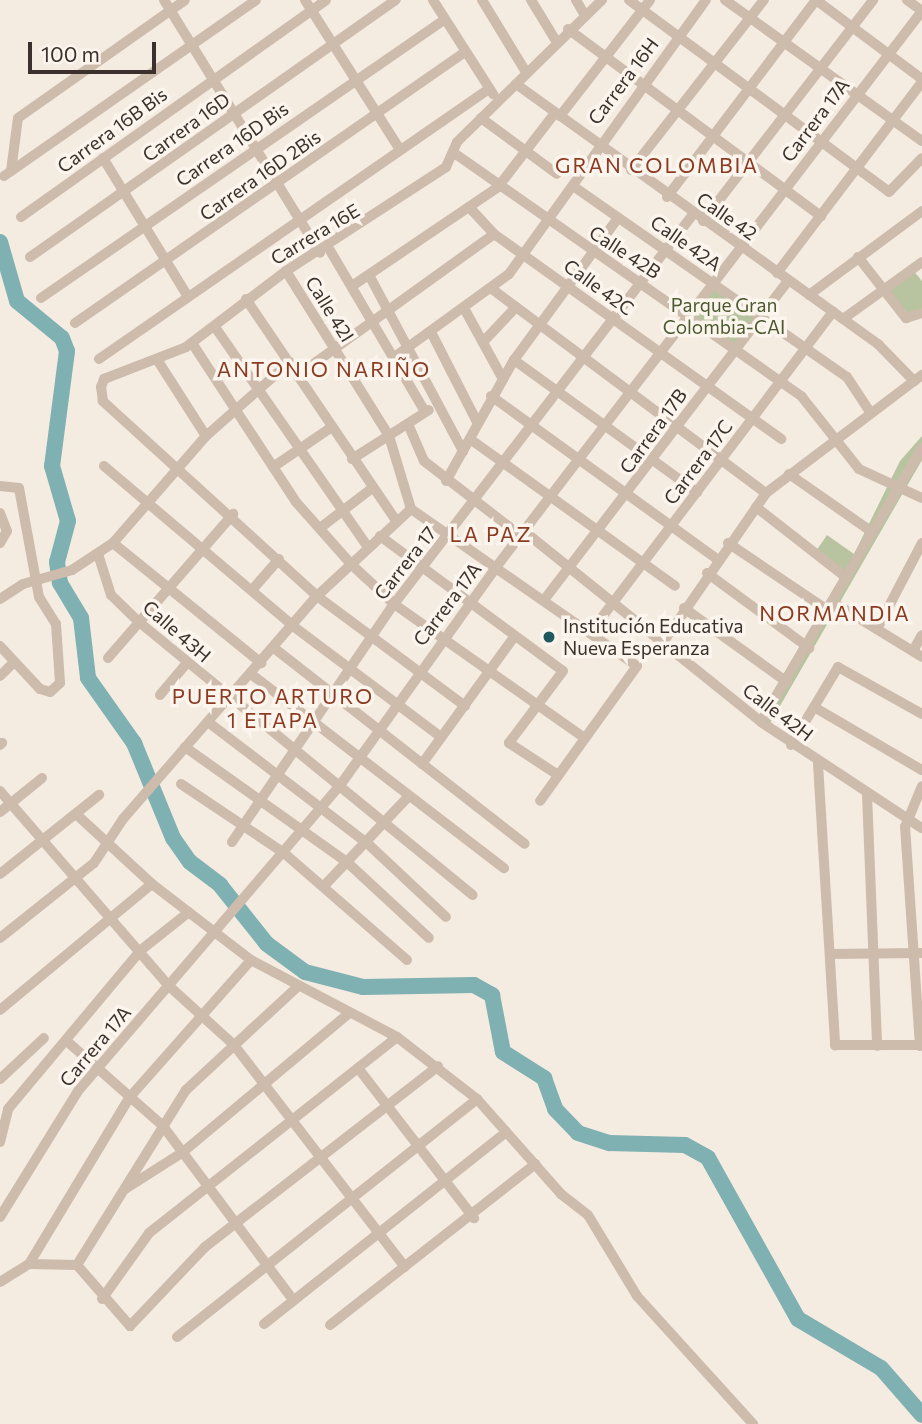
<!DOCTYPE html>
<meta charset="utf-8">
<style>
body{margin:0}
#map{position:relative;width:922px;height:1424px;overflow:hidden;background:#f4ebe1;font-family:Commissioner,sans-serif}
div>[style]{position:absolute}
[style*='--x']{left:calc(var(--x)*1px);top:calc(var(--y)*1px);width:calc(var(--w)*1px);rotate:calc(var(--a)*1deg)}
.green>*{inset:0;background:#b8c4a0}
.river>*{height:16px;margin:-8px;padding:0 8px;transform-origin:8px;border-radius:8px;background:#7fb0b2}
.minor>*{height:10px;margin:-5px;padding:0 5px;transform-origin:5px;border-radius:5px;background:#cdbbac}
.dots>*{width:19px;height:19px;translate:-50% -50%;box-sizing:border-box;border:4px solid #fbf5ee;border-radius:50%}
span{translate:-50% -50%;white-space:nowrap;text-align:center;line-height:1.15;-webkit-text-stroke:7px #fbf5ee;paint-order:stroke}
.street-label{font-size:19px;color:#3b302b}
.park-label{font-size:19px;color:#4a5a2e}
.poi-label{font-size:19px;color:#3b302b}
.left{translate:0 -50%;text-align:left}
.neighbourhood-label{font-size:21px;color:#8c3b22;letter-spacing:2px}
.scale{position:absolute;left:28px;top:42px;width:128px;height:32px;box-sizing:border-box;border:4px solid #3b302b;border-top:0;padding-left:9px;font-size:21px;line-height:24px;white-space:nowrap;color:#3b302b;-webkit-text-stroke:5px #fbf5ee;paint-order:stroke}
</style>
<div id="map">
<div class="green">
<div style="clip-path:polygon(912px 269px,922px 281px,922px 313px,912px 320px,883px 290px)"></div>
<div style="clip-path:polygon(713px 283px,760px 316px,735px 348px,689px 315px)"></div>
<div style="clip-path:polygon(922px 436px,922px 460px,769px 725px,758px 717px,842px 575px,814px 554px,827px 535px,854px 554px,900px 461px)"></div>
</div>
<div class="river">
<div style="--x:0;--y:242;--w:61;--a:73.9"></div>
<div style="--x:17;--y:301;--w:58;--a:39.4"></div>
<div style="--x:62;--y:338;--w:14;--a:69"></div>
<div style="--x:67;--y:351;--w:116;--a:97.4"></div>
<div style="--x:52;--y:466;--w:57;--a:73.8"></div>
<div style="--x:68;--y:521;--w:42;--a:105"></div>
<div style="--x:57;--y:562;--w:21;--a:82"></div>
<div style="--x:60;--y:583;--w:41;--a:59"></div>
<div style="--x:81;--y:618;--w:60;--a:83.3"></div>
<div style="--x:88;--y:678;--w:80;--a:54.7"></div>
<div style="--x:134;--y:743;--w:103;--a:67.7"></div>
<div style="--x:173;--y:838;--w:29;--a:55"></div>
<div style="--x:190;--y:862;--w:38;--a:37"></div>
<div style="--x:220;--y:885;--w:75;--a:51.5"></div>
<div style="--x:267;--y:944;--w:47;--a:36.4"></div>
<div style="--x:305;--y:972;--w:60;--a:14.5"></div>
<div style="--x:363;--y:987;--w:111;--a:-1"></div>
<div style="--x:474;--y:985;--w:21;--a:29"></div>
<div style="--x:492;--y:995;--w:58;--a:79.1"></div>
<div style="--x:503;--y:1052;--w:49;--a:32.4"></div>
<div style="--x:544;--y:1078;--w:33;--a:70"></div>
<div style="--x:555;--y:1109;--w:33;--a:46"></div>
<div style="--x:578;--y:1133;--w:33;--a:18"></div>
<div style="--x:609;--y:1143;--w:76;--a:1.5"></div>
<div style="--x:685;--y:1145;--w:26;--a:29"></div>
<div style="--x:708;--y:1158;--w:184;--a:60.8"></div>
<div style="--x:798;--y:1319;--w:96;--a:30.6"></div>
<div style="--x:881;--y:1368;--w:62;--a:48.9"></div>
</div>
<div class="minor">
<div style="--x:164;--y:0;--w:297;--a:58.3"></div>
<div style="--x:305;--y:0;--w:175;--a:57.6"></div>
<div style="--x:433;--y:0;--w:112;--a:57.4"></div>
<div style="--x:482;--y:0;--w:84;--a:58.6"></div>
<div style="--x:531;--y:0;--w:48;--a:58.6"></div>
<div style="--x:576;--y:0;--w:16;--a:60"></div>
<div style="--x:629;--y:0;--w:323;--a:36.4"></div>
<div style="--x:889;--y:192;--w:47;--a:-45.9"></div>
<div style="--x:725;--y:0;--w:242;--a:35.6"></div>
<div style="--x:816;--y:0;--w:132;--a:36.7"></div>
<div style="--x:907;--y:0;--w:19;--a:36"></div>
<div style="--x:568;--y:29;--w:315;--a:36.5"></div>
<div style="--x:516;--y:84;--w:446;--a:35.7"></div>
<div style="--x:878;--y:344;--w:52;--a:45.8"></div>
<div style="--x:560;--y:116;--w:147;--a:-52.2"></div>
<div style="--x:481;--y:118;--w:94;--a:36.4"></div>
<div style="--x:457;--y:155;--w:421;--a:35"></div>
<div style="--x:802;--y:397;--w:92;--a:51.6"></div>
<div style="--x:859;--y:469;--w:69;--a:24.7"></div>
<div style="--x:103;--y:158;--w:161;--a:58.5"></div>
<div style="--x:631;--y:170;--w:216;--a:-52"></div>
<div style="--x:11;--y:171;--w:53;--a:-82.5"></div>
<div style="--x:18;--y:118;--w:204;--a:-35.2"></div>
<div style="--x:4;--y:176;--w:307;--a:-34.9"></div>
<div style="--x:573;--y:186;--w:334;--a:34.9"></div>
<div style="--x:847;--y:377;--w:42;--a:56.7"></div>
<div style="--x:667;--y:197;--w:247;--a:-52.9"></div>
<div style="--x:469;--y:207;--w:37;--a:47"></div>
<div style="--x:494;--y:234;--w:353;--a:35.5"></div>
<div style="--x:21;--y:217;--w:374;--a:-35.4"></div>
<div style="--x:703;--y:221;--w:279;--a:-52.4"></div>
<div style="--x:328;--y:247;--w:191;--a:59.5"></div>
<div style="--x:30;--y:257;--w:447;--a:-35.1"></div>
<div style="--x:858;--y:257;--w:78;--a:51.8"></div>
<div style="--x:906;--y:318;--w:17;--a:-17"></div>
<div style="--x:286;--y:271;--w:195;--a:58"></div>
<div style="--x:389;--y:436;--w:76;--a:73.2"></div>
<div style="--x:411;--y:509;--w:275;--a:34.8"></div>
<div style="--x:637;--y:666;--w:166;--a:125.7"></div>
<div style="--x:777;--y:273;--w:240;--a:-52.8"></div>
<div style="--x:369;--y:275;--w:200;--a:61.9"></div>
<div style="--x:352;--y:286;--w:176;--a:-34.1"></div>
<div style="--x:498;--y:187;--w:93;--a:-52.4"></div>
<div style="--x:492;--y:289;--w:342;--a:36.7"></div>
<div style="--x:809;--y:295;--w:141;--a:-36.6"></div>
<div style="--x:41;--y:298;--w:490;--a:-34.6"></div>
<div style="--x:246;--y:299;--w:269;--a:55.9"></div>
<div style="--x:465;--y:310;--w:79;--a:61.2"></div>
<div style="--x:843;--y:319;--w:97;--a:-35.8"></div>
<div style="--x:75;--y:323;--w:474;--a:-34.8"></div>
<div style="--x:215;--y:327;--w:268;--a:55.2"></div>
<div style="--x:432;--y:334;--w:99;--a:62.9"></div>
<div style="--x:483;--y:342;--w:48;--a:-46.7"></div>
<div style="--x:192;--y:343;--w:190;--a:56.8"></div>
<div style="--x:296;--y:502;--w:84;--a:48.4"></div>
<div style="--x:352;--y:565;--w:57;--a:42.9"></div>
<div style="--x:394;--y:604;--w:233;--a:35.1"></div>
<div style="--x:393;--y:358;--w:143;--a:-35.9"></div>
<div style="--x:509;--y:274;--w:337;--a:-54.3"></div>
<div style="--x:99;--y:359;--w:474;--a:-34.7"></div>
<div style="--x:514;--y:360;--w:226;--a:35.8"></div>
<div style="--x:158;--y:361;--w:89;--a:57.4"></div>
<div style="--x:298;--y:375;--w:241;--a:-35.7"></div>
<div style="--x:491;--y:396;--w:279;--a:35.8"></div>
<div style="--x:408;--y:424;--w:40;--a:66.6"></div>
<div style="--x:424;--y:461;--w:123;--a:37.7"></div>
<div style="--x:470;--y:439;--w:252;--a:35.6"></div>
<div style="--x:352;--y:459;--w:91;--a:-32.5"></div>
<div style="--x:104;--y:466;--w:248;--a:40.2"></div>
<div style="--x:293;--y:626;--w:185;--a:36.9"></div>
<div style="--x:273;--y:467;--w:71;--a:-34.1"></div>
<div style="--x:789;--y:474;--w:101;--a:34.9"></div>
<div style="--x:446;--y:481;--w:139;--a:-60.7"></div>
<div style="--x:514;--y:360;--w:176;--a:-53.8"></div>
<div style="--x:0;--y:486;--w:19;--a:6"></div>
<div style="--x:19;--y:488;--w:111;--a:79.6"></div>
<div style="--x:39;--y:597;--w:32;--a:58"></div>
<div style="--x:56;--y:624;--w:59;--a:86.1"></div>
<div style="--x:60;--y:683;--w:13;--a:138"></div>
<div style="--x:50;--y:692;--w:10;--a:-163"></div>
<div style="--x:40;--y:689;--w:59;--a:-132.9"></div>
<div style="--x:756;--y:507;--w:115;--a:38"></div>
<div style="--x:0;--y:513;--w:19;--a:69"></div>
<div style="--x:7;--y:531;--w:14;--a:120"></div>
<div style="--x:320;--y:528;--w:64;--a:-37.4"></div>
<div style="--x:525;--y:532;--w:303;--a:38.8"></div>
<div style="--x:761;--y:722;--w:193;--a:33.4"></div>
<div style="--x:380;--y:536;--w:227;--a:36.4"></div>
<div style="--x:563;--y:671;--w:90;--a:126.9"></div>
<div style="--x:509;--y:743;--w:59;--a:33.1"></div>
<div style="--x:113;--y:543;--w:191;--a:39"></div>
<div style="--x:728;--y:543;--w:122;--a:34"></div>
<div style="--x:98;--y:554;--w:43;--a:72.4"></div>
<div style="--x:111;--y:595;--w:39;--a:44"></div>
<div style="--x:139;--y:622;--w:431;--a:39.3"></div>
<div style="--x:707;--y:573;--w:127;--a:36.3"></div>
<div style="--x:252;--y:590;--w:41;--a:-48.9"></div>
<div style="--x:0;--y:599;--w:27;--a:-33"></div>
<div style="--x:23;--y:584;--w:51;--a:-15.9"></div>
<div style="--x:72;--y:570;--w:49;--a:-33.4"></div>
<div style="--x:113;--y:543;--w:142;--a:-49"></div>
<div style="--x:206;--y:436;--w:112;--a:-41.4"></div>
<div style="--x:544;--y:600;--w:402;--a:-52.6"></div>
<div style="--x:834;--y:603;--w:103;--a:31.5"></div>
<div style="--x:684;--y:608;--w:127;--a:35.7"></div>
<div style="--x:877;--y:629;--w:97;--a:-62.4"></div>
<div style="--x:590;--y:633;--w:403;--a:-52.9"></div>
<div style="--x:662;--y:644;--w:183;--a:-55.4"></div>
<div style="--x:766;--y:493;--w:196;--a:-37.1"></div>
<div style="--x:274;--y:648;--w:318;--a:38"></div>
<div style="--x:913;--y:651;--w:18;--a:-61"></div>
<div style="--x:108;--y:658;--w:191;--a:-49"></div>
<div style="--x:251;--y:674;--w:319;--a:37.5"></div>
<div style="--x:0;--y:676;--w:20;--a:-45"></div>
<div style="--x:160;--y:695;--w:40;--a:-50"></div>
<div style="--x:465;--y:706;--w:184;--a:-143.4"></div>
<div style="--x:317;--y:596;--w:290;--a:-137.7"></div>
<div style="--x:103;--y:401;--w:14;--a:-98"></div>
<div style="--x:101;--y:387;--w:9;--a:-69"></div>
<div style="--x:104;--y:379;--w:88;--a:-21.3"></div>
<div style="--x:186;--y:347;--w:126;--a:-37.2"></div>
<div style="--x:286;--y:271;--w:191;--a:-33"></div>
<div style="--x:446;--y:167;--w:27;--a:-66"></div>
<div style="--x:457;--y:142;--w:203;--a:-44.4"></div>
<div style="--x:814;--y:707;--w:125;--a:30.3"></div>
<div style="--x:208;--y:722;--w:200;--a:37.3"></div>
<div style="--x:367;--y:843;--w:108;--a:43.1"></div>
<div style="--x:761;--y:722;--w:318;--a:-59.6"></div>
<div style="--x:0;--y:745;--w:3;--a:-45"></div>
<div style="--x:791;--y:745;--w:91;--a:-58.9"></div>
<div style="--x:838;--y:667;--w:96;--a:29.2"></div>
<div style="--x:185;--y:747;--w:200;--a:35.4"></div>
<div style="--x:348;--y:863;--w:110;--a:42.8"></div>
<div style="--x:422;--y:764;--w:157;--a:-54.1"></div>
<div style="--x:818;--y:764;--w:282;--a:86.5"></div>
<div style="--x:835;--y:1045;--w:87;--a:0"></div>
<div style="--x:181;--y:784;--w:124;--a:33.8"></div>
<div style="--x:284;--y:853;--w:163;--a:41"></div>
<div style="--x:0;--y:791;--w:258;--a:49.1"></div>
<div style="--x:169;--y:986;--w:88;--a:42.2"></div>
<div style="--x:234;--y:1045;--w:280;--a:52.4"></div>
<div style="--x:867;--y:794;--w:252;--a:87.7"></div>
<div style="--x:0;--y:812;--w:54;--a:-39"></div>
<div style="--x:76;--y:814;--w:103;--a:42.6"></div>
<div style="--x:152;--y:884;--w:125;--a:37.5"></div>
<div style="--x:251;--y:960;--w:165;--a:27.8"></div>
<div style="--x:397;--y:1037;--w:101;--a:37.8"></div>
<div style="--x:477;--y:1099;--w:127;--a:48.5"></div>
<div style="--x:561;--y:1194;--w:34;--a:38"></div>
<div style="--x:588;--y:1215;--w:95;--a:58.8"></div>
<div style="--x:637;--y:1296;--w:173;--a:47.8"></div>
<div style="--x:232;--y:842;--w:288;--a:-55.8"></div>
<div style="--x:394;--y:604;--w:491;--a:-52.5"></div>
<div style="--x:0;--y:874;--w:127;--a:-38.6"></div>
<div style="--x:324;--y:886;--w:122;--a:-46.7"></div>
<div style="--x:0;--y:938;--w:120;--a:-38.6"></div>
<div style="--x:94;--y:863;--w:53;--a:-56.6"></div>
<div style="--x:123;--y:819;--w:296;--a:-49"></div>
<div style="--x:317;--y:596;--w:128;--a:-42.8"></div>
<div style="--x:830;--y:954;--w:92;--a:-0.6"></div>
<div style="--x:0;--y:1010;--w:197;--a:-39.7"></div>
<div style="--x:69;--y:1043;--w:125;--a:41.4"></div>
<div style="--x:163;--y:1126;--w:217;--a:53.2"></div>
<div style="--x:920;--y:1046;--w:220;--a:-93.9"></div>
<div style="--x:905;--y:827;--w:44;--a:-67.5"></div>
<div style="--x:358;--y:1068;--w:190;--a:52.3"></div>
<div style="--x:0;--y:1079;--w:60;--a:-43"></div>
<div style="--x:0;--y:1142;--w:34;--a:-76"></div>
<div style="--x:8;--y:1109;--w:207;--a:-50.1"></div>
<div style="--x:141;--y:950;--w:61;--a:-38.4"></div>
<div style="--x:125;--y:1189;--w:69;--a:-32.5"></div>
<div style="--x:183;--y:1152;--w:215;--a:-39.9"></div>
<div style="--x:0;--y:1217;--w:148;--a:-58.2"></div>
<div style="--x:78;--y:1091;--w:404;--a:-49.4"></div>
<div style="--x:341;--y:784;--w:268;--a:-54.4"></div>
<div style="--x:497;--y:566;--w:699;--a:-52.56"></div>
<div style="--x:29;--y:1264;--w:48;--a:1.2"></div>
<div style="--x:77;--y:1265;--w:81;--a:49"></div>
<div style="--x:130;--y:1326;--w:109;--a:-46.5"></div>
<div style="--x:205;--y:1247;--w:295;--a:-37.8"></div>
<div style="--x:77;--y:1265;--w:206;--a:-58.1"></div>
<div style="--x:186;--y:1090;--w:150;--a:-42.8"></div>
<div style="--x:0;--y:1282;--w:34;--a:-32"></div>
<div style="--x:29;--y:1264;--w:194;--a:-58.9"></div>
<div style="--x:129;--y:1098;--w:184;--a:-48.5"></div>
<div style="--x:102;--y:1299;--w:81;--a:-54.5"></div>
<div style="--x:149;--y:1233;--w:316;--a:-38.3"></div>
<div style="--x:264;--y:1324;--w:309;--a:-38.4"></div>
<div style="--x:330;--y:1325;--w:261;--a:-38.1"></div>
<div style="--x:177;--y:1337;--w:383;--a:-38.4"></div>
</div>
<div class="dots">
<div style="left:549px;top:637px;background:#1f5a5e"></div>
</div>
<div class="street-label">
<span style="left:623px;top:81px;rotate:-53deg">Carrera 16H</span>
<span style="left:815px;top:120px;rotate:-53deg">Carrera 17A</span>
<span style="left:186px;top:127px;rotate:-36deg">Carrera 16D</span>
<span style="left:112px;top:130px;rotate:-36deg">Carrera 16B Bis</span>
<span style="left:232px;top:144px;rotate:-35deg">Carrera 16D Bis</span>
<span style="left:260px;top:175px;rotate:-35deg">Carrera 16D 2Bis</span>
<span style="left:727px;top:216px;rotate:35deg">Calle 42</span>
<span style="left:315px;top:234px;rotate:-31deg">Carrera 16E</span>
<span style="left:686px;top:243px;rotate:35deg">Calle 42A</span>
<span style="left:625px;top:252px;rotate:33deg">Calle 42B</span>
<span style="left:599px;top:287px;rotate:36deg">Calle 42C</span>
<span style="left:330px;top:309px;rotate:58deg">Calle 42I</span>
<span style="left:653px;top:431px;rotate:-54deg">Carrera 17B</span>
<span style="left:698px;top:462px;rotate:-53deg">Carrera 17C</span>
<span style="left:405px;top:563px;rotate:-52deg">Carrera 17</span>
<span style="left:447px;top:604px;rotate:-53deg">Carrera 17A</span>
<span style="left:177px;top:631px;rotate:41deg">Calle 43H</span>
<span style="left:778px;top:712px;rotate:37deg">Calle 42H</span>
<span style="left:95px;top:1046px;rotate:-50deg">Carrera 17A</span>
</div>
<div class="park-label">
<span style="left:724px;top:316px">Parque Gran<br>Colombia-CAI</span>
</div>
<div class="poi-label">
<span class="left" style="left:563px;top:637px">Institución Educativa<br>Nueva Esperanza</span>
</div>
<div class="neighbourhood-label">
<span style="left:657px;top:165px">GRAN COLOMBIA</span>
<span style="left:324px;top:369px">ANTONIO NARIÑO</span>
<span style="left:491px;top:534px">LA PAZ</span>
<span style="left:835px;top:613px">NORMANDIA</span>
<span style="left:273px;top:708px">PUERTO ARTURO<br>1 ETAPA</span>
</div>
<div class="scale">100 m</div>
</div>
